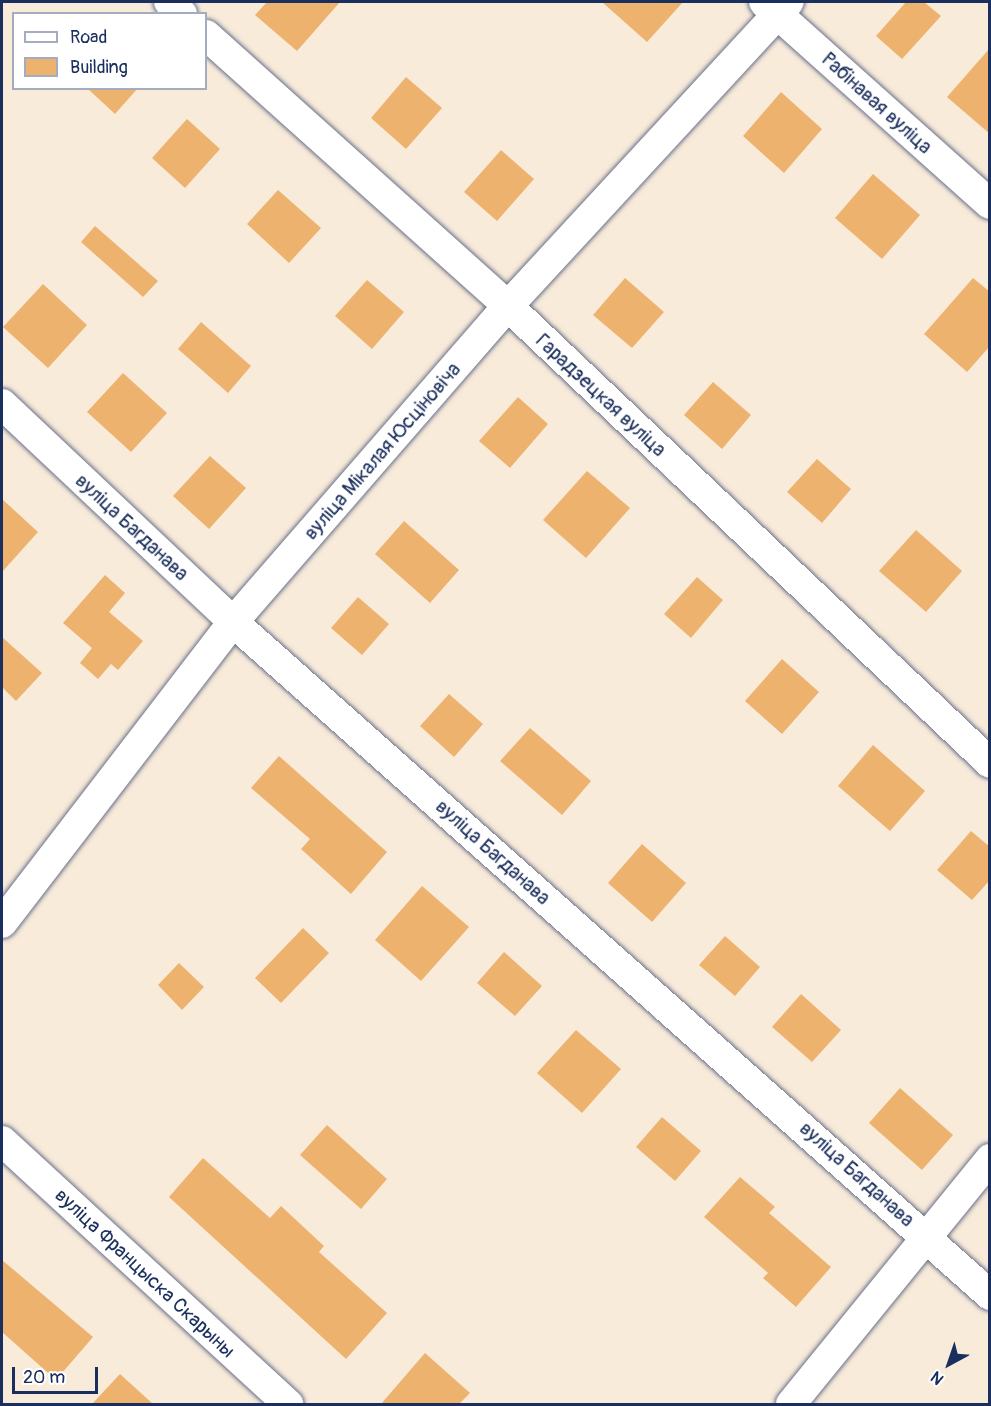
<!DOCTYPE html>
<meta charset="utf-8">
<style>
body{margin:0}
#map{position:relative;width:991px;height:1406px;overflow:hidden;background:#f9ebda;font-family:Pangolin,sans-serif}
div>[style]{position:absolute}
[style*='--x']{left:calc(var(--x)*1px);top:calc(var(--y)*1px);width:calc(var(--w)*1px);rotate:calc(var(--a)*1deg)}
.building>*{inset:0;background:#eeb26f}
.roads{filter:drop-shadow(0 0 2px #697189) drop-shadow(0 0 2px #697189)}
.minor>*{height:30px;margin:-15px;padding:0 15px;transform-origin:15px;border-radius:15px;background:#fff}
span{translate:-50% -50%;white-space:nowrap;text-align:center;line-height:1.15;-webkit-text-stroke:4.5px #fff;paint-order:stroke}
.street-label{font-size:20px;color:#1b2f5e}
.frame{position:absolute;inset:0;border:3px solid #1b2f5e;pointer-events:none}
.legend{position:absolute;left:12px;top:12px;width:195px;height:78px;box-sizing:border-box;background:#fff;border:2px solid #a4acbf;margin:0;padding:8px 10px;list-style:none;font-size:18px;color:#1b2f5e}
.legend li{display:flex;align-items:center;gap:12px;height:30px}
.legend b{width:30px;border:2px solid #a4acbf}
.north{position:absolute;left:919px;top:1334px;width:60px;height:60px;-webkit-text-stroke:4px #fff;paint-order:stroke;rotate:220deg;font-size:16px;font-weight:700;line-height:24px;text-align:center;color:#1b2f5e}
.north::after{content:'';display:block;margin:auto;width:21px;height:27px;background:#1b2f5e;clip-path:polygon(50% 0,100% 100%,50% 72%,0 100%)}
.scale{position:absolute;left:12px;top:1367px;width:86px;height:27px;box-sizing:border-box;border:3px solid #1b2f5e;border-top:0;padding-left:8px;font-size:18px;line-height:21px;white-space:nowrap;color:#1b2f5e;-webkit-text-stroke:4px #fff;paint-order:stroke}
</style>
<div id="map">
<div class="building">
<div style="clip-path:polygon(267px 2px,340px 2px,297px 51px,255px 15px)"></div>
<div style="clip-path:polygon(602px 2px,683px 2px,647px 42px)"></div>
<div style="clip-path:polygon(906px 2px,924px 2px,941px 16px,902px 59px,876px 36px)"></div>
<div style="clip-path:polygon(990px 48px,990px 134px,947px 97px)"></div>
<div style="clip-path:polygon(406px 77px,442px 108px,406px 149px,371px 118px)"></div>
<div style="clip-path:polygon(87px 88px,138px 88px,115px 114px)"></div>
<div style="clip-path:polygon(781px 92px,822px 129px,784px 173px,743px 136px)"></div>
<div style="clip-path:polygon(187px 119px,220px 149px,185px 188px,152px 158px)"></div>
<div style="clip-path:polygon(501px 150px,534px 179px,497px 221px,464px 192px)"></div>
<div style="clip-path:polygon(873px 174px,920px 215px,882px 259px,835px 218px)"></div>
<div style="clip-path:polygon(278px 190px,321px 228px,289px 263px,247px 224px)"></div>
<div style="clip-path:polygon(95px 226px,158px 281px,143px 297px,81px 242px)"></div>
<div style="clip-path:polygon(625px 278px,664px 312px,632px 348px,593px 315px)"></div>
<div style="clip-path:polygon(973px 278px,990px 292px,990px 346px,967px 372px,924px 334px)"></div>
<div style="clip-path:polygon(367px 280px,404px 312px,372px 349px,335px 316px)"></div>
<div style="clip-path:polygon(43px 284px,87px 325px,48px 368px,3px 327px)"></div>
<div style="clip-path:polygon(201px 322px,251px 366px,228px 393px,178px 349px)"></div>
<div style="clip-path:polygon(123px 373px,167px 413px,131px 452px,87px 412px)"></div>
<div style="clip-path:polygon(713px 382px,751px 415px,722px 449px,684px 415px)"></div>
<div style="clip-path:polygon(518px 397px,548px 424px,510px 468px,479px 441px)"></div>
<div style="clip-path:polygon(210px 456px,246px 488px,209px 529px,173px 496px)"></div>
<div style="clip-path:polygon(817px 459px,851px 489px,822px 523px,787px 492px)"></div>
<div style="clip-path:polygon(587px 471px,630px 508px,586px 558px,543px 520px)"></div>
<div style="clip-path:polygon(2px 499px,38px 532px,2px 572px)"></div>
<div style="clip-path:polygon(404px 521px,459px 570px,430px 603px,375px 554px)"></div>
<div style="clip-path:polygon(916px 530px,962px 571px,926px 612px,879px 571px)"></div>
<div style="clip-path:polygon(105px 575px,125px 593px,109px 612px,143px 641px,118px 670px,111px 664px,98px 679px,80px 663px,92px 648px,63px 623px)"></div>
<div style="clip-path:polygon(697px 577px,723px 600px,691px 638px,664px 614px)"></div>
<div style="clip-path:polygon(358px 597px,389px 624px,362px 655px,331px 628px)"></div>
<div style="clip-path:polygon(2px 637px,42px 673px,16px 701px,2px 687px)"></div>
<div style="clip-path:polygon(782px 659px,819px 692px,782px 734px,745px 701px)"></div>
<div style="clip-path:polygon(449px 694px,483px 724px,454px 757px,420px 726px)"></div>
<div style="clip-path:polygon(530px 728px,591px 781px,562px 815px,500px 761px)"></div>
<div style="clip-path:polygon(873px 745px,925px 791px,890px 831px,838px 786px)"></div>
<div style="clip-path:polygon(279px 756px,387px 852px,351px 894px,301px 849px,310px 839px,251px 788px)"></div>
<div style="clip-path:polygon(971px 831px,990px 847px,990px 880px,972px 900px,937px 870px)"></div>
<div style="clip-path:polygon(642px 844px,686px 883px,652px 922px,608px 883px)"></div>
<div style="clip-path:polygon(422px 886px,469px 927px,421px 981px,375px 940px)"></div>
<div style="clip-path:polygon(303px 928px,329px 953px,281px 1003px,255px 978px)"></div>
<div style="clip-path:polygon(725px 936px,760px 967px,735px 996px,699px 965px)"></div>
<div style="clip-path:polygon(504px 952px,542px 986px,515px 1016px,477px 983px)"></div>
<div style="clip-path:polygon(179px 963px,204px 987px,182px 1010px,158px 985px)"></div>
<div style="clip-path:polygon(801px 994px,841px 1030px,812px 1062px,772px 1027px)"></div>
<div style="clip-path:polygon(576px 1030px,621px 1069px,582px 1113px,537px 1073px)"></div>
<div style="clip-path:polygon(900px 1088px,953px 1135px,922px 1170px,869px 1123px)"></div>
<div style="clip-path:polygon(662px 1117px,701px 1151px,675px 1181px,636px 1147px)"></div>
<div style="clip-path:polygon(327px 1125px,387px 1179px,361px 1209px,300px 1155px)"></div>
<div style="clip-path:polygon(203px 1158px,270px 1218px,281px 1206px,324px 1246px,319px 1252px,387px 1313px,346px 1359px,169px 1197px)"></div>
<div style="clip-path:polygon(740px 1177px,775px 1207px,769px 1213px,831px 1267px,796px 1307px,763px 1278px,768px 1273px,704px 1217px)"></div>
<div style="clip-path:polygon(2px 1260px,93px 1337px,56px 1380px,2px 1332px)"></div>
<div style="clip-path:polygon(425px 1353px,470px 1393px,459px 1404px,381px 1404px)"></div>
<div style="clip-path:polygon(120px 1374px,153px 1404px,92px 1404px)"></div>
</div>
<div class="roads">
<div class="minor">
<div style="--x:169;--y:2;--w:18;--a:43"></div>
<div style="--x:764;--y:2;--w:303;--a:41.8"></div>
<div style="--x:206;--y:35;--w:406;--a:41.9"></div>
<div style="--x:508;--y:306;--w:664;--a:43.47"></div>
<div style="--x:2;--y:404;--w:318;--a:43.3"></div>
<div style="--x:233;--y:622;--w:1013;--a:41.64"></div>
<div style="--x:2;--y:923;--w:379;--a:-52.5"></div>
<div style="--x:233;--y:622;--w:419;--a:-49"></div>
<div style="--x:508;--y:306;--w:414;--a:-47.3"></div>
<div style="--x:2;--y:1141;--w:389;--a:42.6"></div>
<div style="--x:791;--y:1404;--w:316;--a:-50.9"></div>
</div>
</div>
<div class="street-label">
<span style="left:877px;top:103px;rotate:42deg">Рабінавая вуліца</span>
<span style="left:601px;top:395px;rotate:43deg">Гарадзецкая вуліца</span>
<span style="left:382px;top:451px;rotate:-49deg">вуліца Мікалая Юсціновіча</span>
<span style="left:132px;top:527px;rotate:43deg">вуліца Багданава</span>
<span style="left:493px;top:852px;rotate:42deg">вуліца Багданава</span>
<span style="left:857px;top:1174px;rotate:42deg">вуліца Багданава</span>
<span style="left:145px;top:1273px;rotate:43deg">вуліца Францыска Скарыны</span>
</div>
<div class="frame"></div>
<ul class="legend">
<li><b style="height:8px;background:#fff"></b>Road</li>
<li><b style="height:16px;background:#eeb26f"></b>Building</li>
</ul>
<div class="north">N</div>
<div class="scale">20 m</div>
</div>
